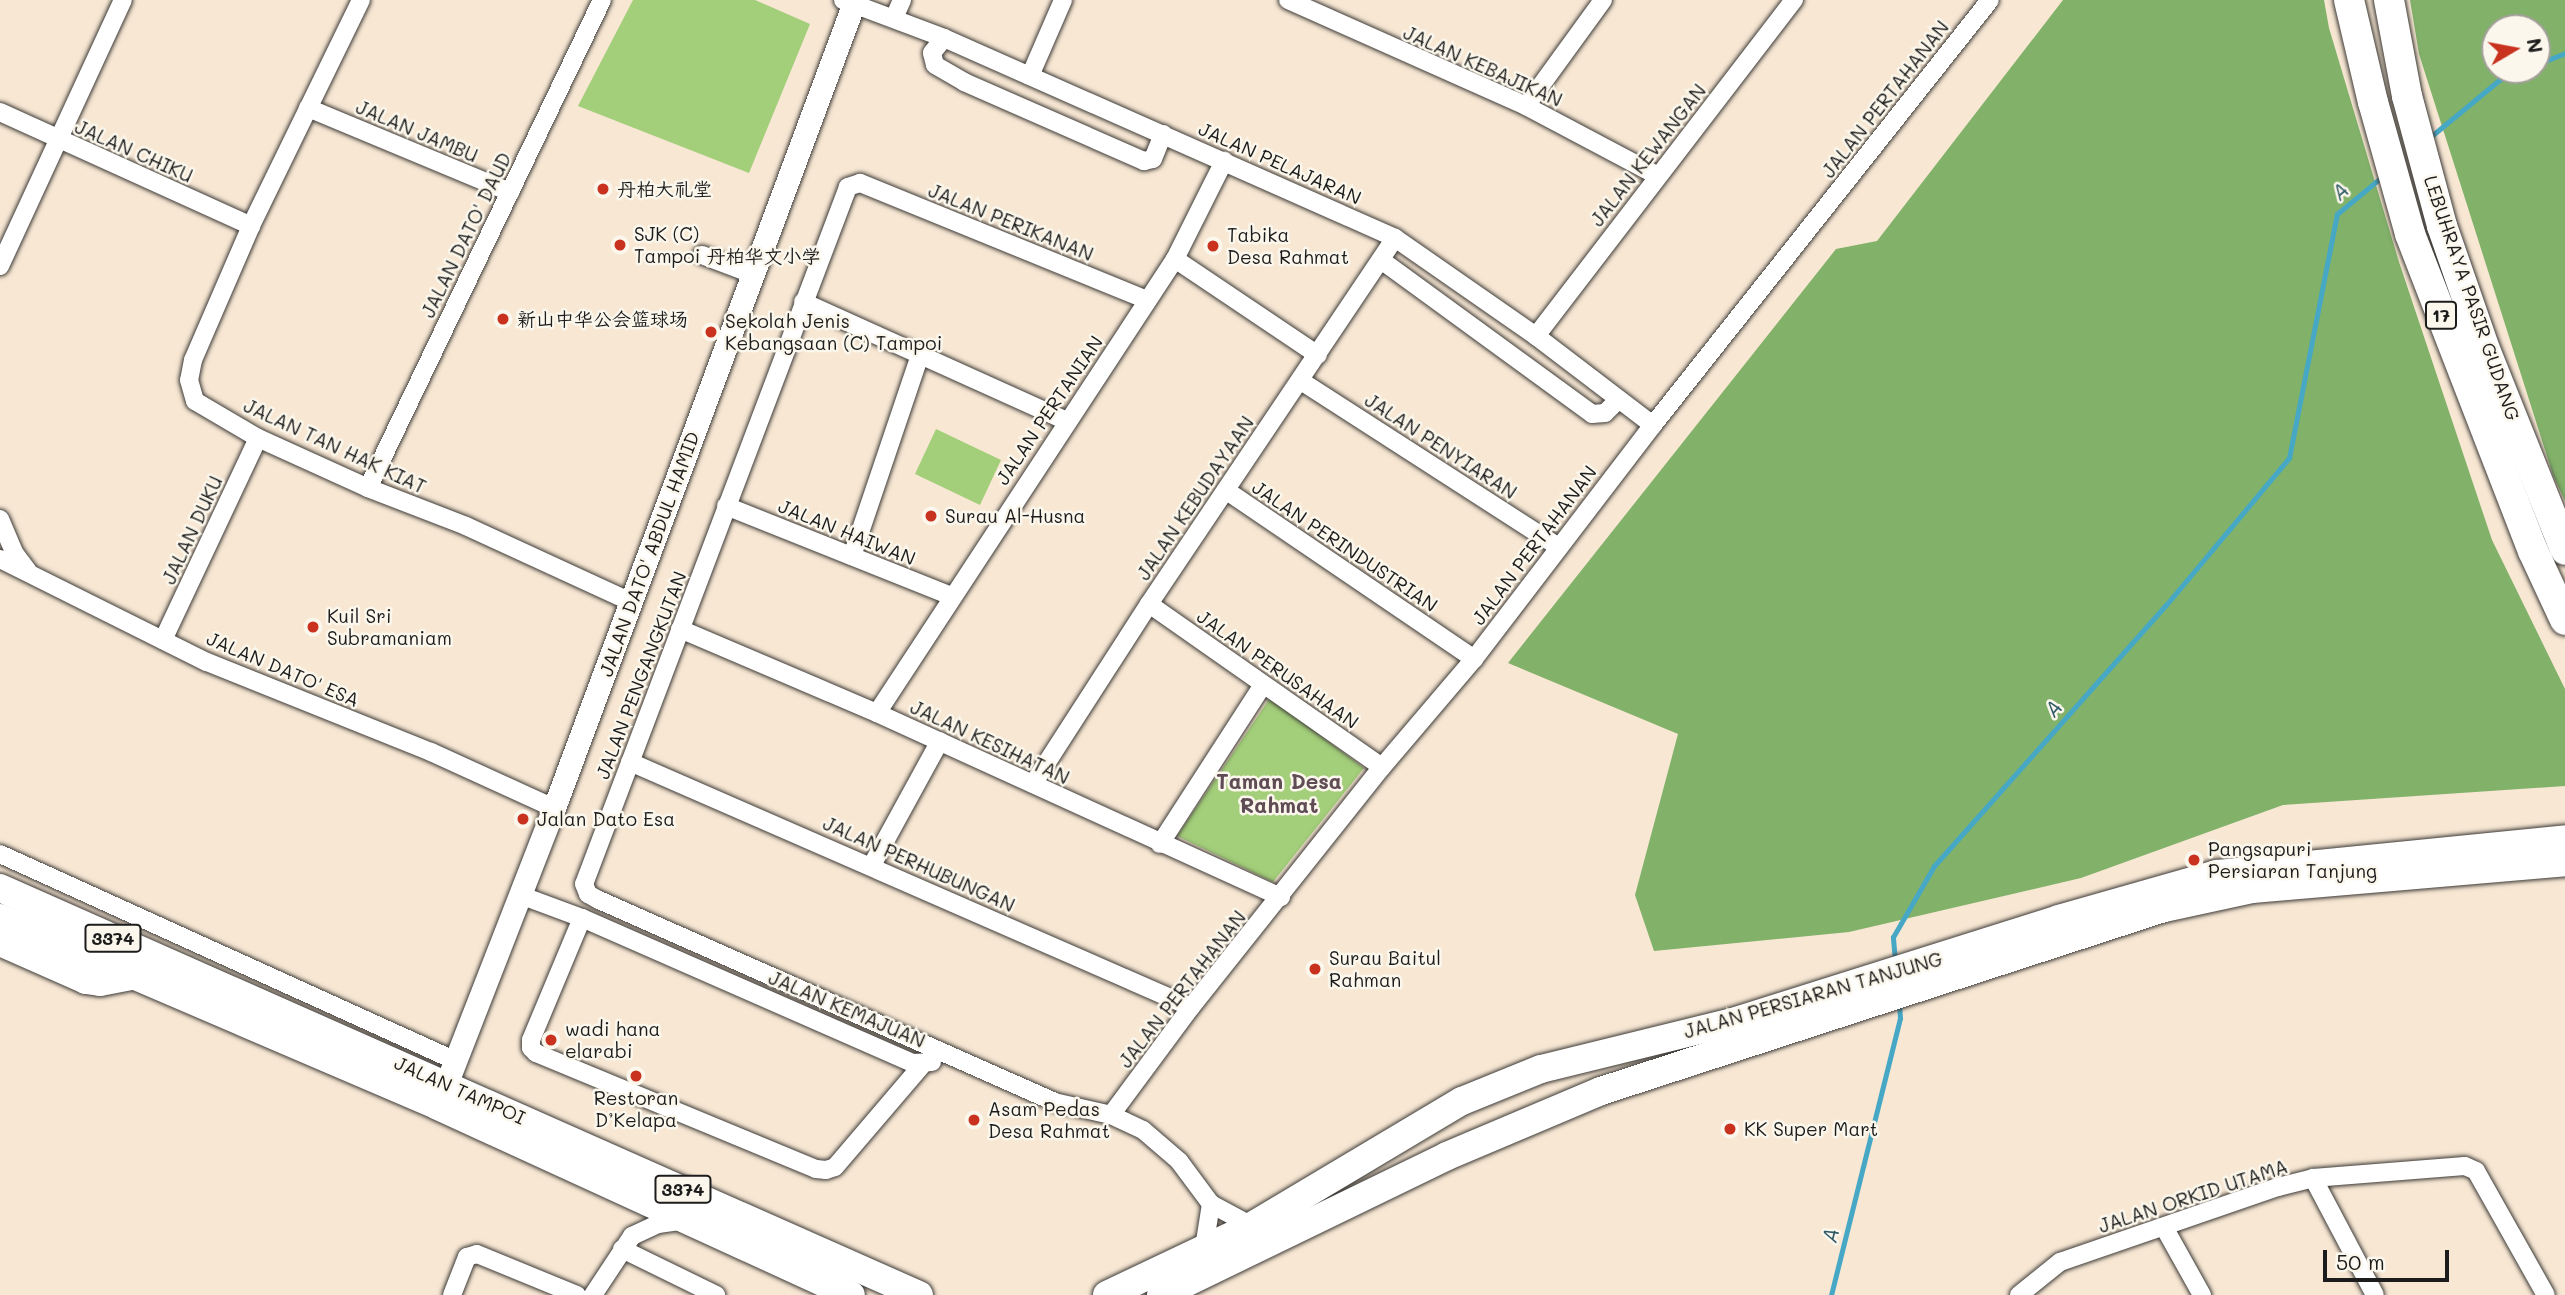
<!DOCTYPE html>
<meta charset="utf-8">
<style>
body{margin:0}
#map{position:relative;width:2565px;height:1295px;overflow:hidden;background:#f7e7d3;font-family:Mali,"LXGW WenKai TC",sans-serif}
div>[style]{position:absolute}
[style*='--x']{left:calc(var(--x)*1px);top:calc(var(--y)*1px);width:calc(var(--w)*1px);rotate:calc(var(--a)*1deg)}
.green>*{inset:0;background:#a3ce7a}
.forest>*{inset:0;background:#82b16a}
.stream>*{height:5px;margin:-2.5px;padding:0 2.5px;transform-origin:2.5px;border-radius:2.5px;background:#46a8c5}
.roads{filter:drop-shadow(0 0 2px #3d3a37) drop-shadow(0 0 2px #3d3a37)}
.minor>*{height:18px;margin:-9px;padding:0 9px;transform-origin:9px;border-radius:9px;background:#fff}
.tertiary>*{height:23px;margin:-11.5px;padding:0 11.5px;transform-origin:11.5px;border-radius:11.5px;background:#fff}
.primary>*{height:28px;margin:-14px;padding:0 14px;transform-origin:14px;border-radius:14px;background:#fff}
.trunk>*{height:30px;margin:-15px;padding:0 15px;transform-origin:15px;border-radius:15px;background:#fff}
.dots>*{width:19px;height:19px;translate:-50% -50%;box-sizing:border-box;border:4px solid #fbf7ec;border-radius:50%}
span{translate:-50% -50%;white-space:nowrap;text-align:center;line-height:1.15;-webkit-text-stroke:5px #fbf7ec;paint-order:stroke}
.shield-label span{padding:2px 5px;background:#fbf7ec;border:2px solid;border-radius:5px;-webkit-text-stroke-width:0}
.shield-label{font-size:18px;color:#1c1c1c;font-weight:700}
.street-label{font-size:19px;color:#1c1c1c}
.poi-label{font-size:19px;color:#1c1c1c}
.left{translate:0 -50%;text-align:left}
.water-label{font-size:21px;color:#2f5b68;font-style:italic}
.neighbourhood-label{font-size:21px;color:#604c55;font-weight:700}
.north{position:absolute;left:2481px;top:14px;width:70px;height:70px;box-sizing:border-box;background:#fbf7ec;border:2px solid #a29f99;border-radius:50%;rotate:80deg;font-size:19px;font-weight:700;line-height:28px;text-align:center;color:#1c1c1c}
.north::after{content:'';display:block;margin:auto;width:24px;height:32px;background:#c8321e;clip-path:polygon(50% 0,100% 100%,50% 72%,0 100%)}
.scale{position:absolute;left:2323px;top:1250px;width:126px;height:32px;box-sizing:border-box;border:4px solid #1c1c1c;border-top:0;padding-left:9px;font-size:21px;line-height:24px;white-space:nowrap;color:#1c1c1c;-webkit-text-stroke:5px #fbf7ec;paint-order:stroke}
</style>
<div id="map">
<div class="green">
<div style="clip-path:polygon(633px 0,755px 0,810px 24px,749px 173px,578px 106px)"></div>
<div style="clip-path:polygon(936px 429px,1001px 460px,980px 505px,915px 474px)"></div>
<div style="clip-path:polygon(1270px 698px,1364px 768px,1273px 882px,1177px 836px)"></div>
</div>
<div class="forest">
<div style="clip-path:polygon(2063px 0,2324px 0,2329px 28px,2399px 262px,2492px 540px,2565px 689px,2565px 786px,2283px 805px,2081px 878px,1849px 932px,1654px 951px,1635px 895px,1678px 734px,1508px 663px,1836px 249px,1877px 241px)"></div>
<div style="clip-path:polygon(evenodd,2410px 0,2565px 0,2565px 501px,2553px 475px,2419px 54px,2410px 0,2537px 28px,2537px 70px,2495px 70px,2495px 28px,2537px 28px)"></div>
</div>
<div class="stream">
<div style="--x:2537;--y:64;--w:30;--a:-21"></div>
<div style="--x:2429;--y:138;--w:91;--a:-39.6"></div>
<div style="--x:2499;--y:80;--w:26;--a:-23"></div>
<div style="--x:1895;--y:961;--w:24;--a:-95"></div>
<div style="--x:1893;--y:937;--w:82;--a:-60"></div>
<div style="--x:1934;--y:866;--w:349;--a:-48.4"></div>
<div style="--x:2166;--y:605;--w:192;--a:-50.1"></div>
<div style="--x:2289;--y:458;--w:249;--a:-78.9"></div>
<div style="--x:2337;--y:214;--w:53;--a:-39.7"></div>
<div style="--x:1831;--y:1295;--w:285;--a:-76"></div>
<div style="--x:1900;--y:1018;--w:16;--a:-94"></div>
</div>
<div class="roads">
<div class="minor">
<div style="--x:361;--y:0;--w:251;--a:116"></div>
<div style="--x:251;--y:226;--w:146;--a:113.4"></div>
<div style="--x:193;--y:360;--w:20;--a:101"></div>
<div style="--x:189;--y:380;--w:22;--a:74"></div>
<div style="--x:195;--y:401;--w:73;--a:30.4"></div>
<div style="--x:258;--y:438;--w:121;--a:24.4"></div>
<div style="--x:368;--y:488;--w:105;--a:21.2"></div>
<div style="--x:466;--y:526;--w:182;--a:24.7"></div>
<div style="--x:843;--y:0;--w:108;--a:20.6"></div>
<div style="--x:944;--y:38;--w:493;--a:23.9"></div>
<div style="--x:1395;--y:238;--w:172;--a:34.8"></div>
<div style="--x:1536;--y:336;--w:147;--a:37.3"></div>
<div style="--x:1288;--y:0;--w:261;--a:24"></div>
<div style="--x:1526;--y:106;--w:149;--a:27.9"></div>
<div style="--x:894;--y:18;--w:20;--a:-66"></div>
<div style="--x:944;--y:38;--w:19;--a:129"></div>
<div style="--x:932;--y:53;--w:12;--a:76"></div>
<div style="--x:935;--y:65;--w:34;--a:30"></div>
<div style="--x:964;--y:82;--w:197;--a:23.7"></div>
<div style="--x:1144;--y:161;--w:9;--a:-13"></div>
<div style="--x:1153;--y:159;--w:27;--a:-68"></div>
<div style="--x:1030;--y:76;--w:83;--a:-66.5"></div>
<div style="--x:1526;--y:106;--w:131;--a:-54"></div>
<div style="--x:308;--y:108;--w:219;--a:22.6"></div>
<div style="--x:0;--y:112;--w:276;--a:24.4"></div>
<div style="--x:702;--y:255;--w:53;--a:20.8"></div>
<div style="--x:1175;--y:259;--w:172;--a:33.9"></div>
<div style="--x:1381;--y:260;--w:261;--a:36.1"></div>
<div style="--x:1592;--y:414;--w:13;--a:-4"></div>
<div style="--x:1605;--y:413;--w:18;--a:-45"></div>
<div style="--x:0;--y:266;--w:293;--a:-65.2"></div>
<div style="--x:1147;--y:300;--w:310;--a:-157.8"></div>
<div style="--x:860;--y:183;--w:13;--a:162"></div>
<div style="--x:848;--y:187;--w:745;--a:110.74"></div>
<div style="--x:584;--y:884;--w:11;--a:68"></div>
<div style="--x:588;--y:894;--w:13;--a:29"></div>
<div style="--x:599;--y:900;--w:498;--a:23.9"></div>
<div style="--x:1054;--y:1102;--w:58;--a:12.8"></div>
<div style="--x:1111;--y:1115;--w:35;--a:25"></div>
<div style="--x:1143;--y:1130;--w:48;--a:40.7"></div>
<div style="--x:1179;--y:1161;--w:54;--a:53.3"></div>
<div style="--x:1211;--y:1204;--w:47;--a:28.2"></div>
<div style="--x:803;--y:302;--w:290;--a:24.3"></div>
<div style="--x:1536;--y:336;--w:424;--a:-52.5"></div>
<div style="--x:1301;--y:381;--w:307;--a:32.8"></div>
<div style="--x:368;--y:488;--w:541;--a:-64.38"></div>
<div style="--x:1227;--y:491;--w:299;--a:34.2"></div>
<div style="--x:726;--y:506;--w:242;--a:21.8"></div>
<div style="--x:0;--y:519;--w:38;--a:67"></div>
<div style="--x:15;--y:554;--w:21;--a:53"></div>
<div style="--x:852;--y:556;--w:212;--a:-71.3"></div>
<div style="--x:0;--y:559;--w:231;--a:26.5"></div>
<div style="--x:207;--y:662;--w:241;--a:21.9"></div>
<div style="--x:431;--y:752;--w:135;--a:24.5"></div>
<div style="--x:1149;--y:604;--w:284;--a:35"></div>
<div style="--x:680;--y:629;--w:214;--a:23.1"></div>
<div style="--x:877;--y:713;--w:444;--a:24.5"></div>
<div style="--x:163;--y:640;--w:223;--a:-64.8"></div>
<div style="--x:877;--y:713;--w:543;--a:-56.72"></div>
<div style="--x:1175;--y:259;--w:110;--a:-63.4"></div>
<div style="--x:630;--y:762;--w:612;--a:23.59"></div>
<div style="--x:1033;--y:784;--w:214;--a:-57.2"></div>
<div style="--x:1149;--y:604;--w:441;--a:-56.1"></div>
<div style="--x:1160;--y:844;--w:189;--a:-57.1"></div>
<div style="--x:0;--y:854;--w:501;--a:24.42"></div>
<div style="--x:872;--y:865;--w:141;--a:-61.3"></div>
<div style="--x:520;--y:895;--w:66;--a:20.4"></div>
<div style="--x:582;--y:918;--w:361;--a:23.7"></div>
<div style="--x:913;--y:1063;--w:19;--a:-3"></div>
<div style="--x:582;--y:918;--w:132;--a:112.7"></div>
<div style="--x:531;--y:1040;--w:8;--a:90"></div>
<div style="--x:531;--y:1048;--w:7;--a:45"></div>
<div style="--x:536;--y:1053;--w:303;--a:22.5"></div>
<div style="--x:816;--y:1169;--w:10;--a:6"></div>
<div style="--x:826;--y:1170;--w:9;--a:-18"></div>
<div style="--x:835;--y:1167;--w:134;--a:-49.5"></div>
<div style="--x:1111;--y:1115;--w:134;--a:-53.5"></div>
<div style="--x:1191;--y:1007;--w:307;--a:-51.5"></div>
<div style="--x:1382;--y:767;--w:142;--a:-49.6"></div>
<div style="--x:1474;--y:659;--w:295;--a:-52.6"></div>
<div style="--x:1653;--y:425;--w:542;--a:-51.59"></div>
<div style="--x:2313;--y:1178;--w:132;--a:62.1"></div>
<div style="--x:2164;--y:1227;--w:78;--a:60.8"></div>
<div style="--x:1204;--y:1248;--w:45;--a:-81"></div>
<div style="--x:622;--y:1249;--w:105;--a:26.1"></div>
<div style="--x:452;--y:1295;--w:41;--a:-68.5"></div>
<div style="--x:467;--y:1257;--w:10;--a:-17"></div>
<div style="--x:477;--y:1254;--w:108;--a:22.3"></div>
<div style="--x:593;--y:1295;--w:71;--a:-56.5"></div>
<div style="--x:632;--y:1236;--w:29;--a:-25"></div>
<div style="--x:658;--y:1224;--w:27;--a:-8"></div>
<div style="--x:2019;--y:1295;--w:53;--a:-38.8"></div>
<div style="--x:2060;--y:1262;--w:231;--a:-19"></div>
<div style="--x:2278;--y:1187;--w:36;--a:-14"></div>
<div style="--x:2313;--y:1178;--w:152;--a:-4.5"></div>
<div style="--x:2465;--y:1166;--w:12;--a:24"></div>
<div style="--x:2476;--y:1171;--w:142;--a:60.6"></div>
</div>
<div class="tertiary">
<div style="--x:440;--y:1100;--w:313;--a:-68.7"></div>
<div style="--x:554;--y:808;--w:862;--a:-69.57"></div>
</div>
<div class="primary">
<div style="--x:0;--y:888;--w:1005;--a:23.89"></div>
<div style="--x:0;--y:918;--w:477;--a:23.2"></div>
<div style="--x:438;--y:1106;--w:454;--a:24.6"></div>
<div style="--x:0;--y:942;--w:94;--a:23.8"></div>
<div style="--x:86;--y:980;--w:14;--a:8"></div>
<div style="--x:100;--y:982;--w:37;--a:-11"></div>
<div style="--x:1107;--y:1295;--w:161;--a:-25.4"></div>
<div style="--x:1252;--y:1226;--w:244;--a:-30.8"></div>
<div style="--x:1462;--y:1101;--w:85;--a:-22.1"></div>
<div style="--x:1541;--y:1069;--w:198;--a:-13.8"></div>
<div style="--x:1733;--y:1022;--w:342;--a:-17.5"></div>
<div style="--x:2059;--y:919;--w:164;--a:-15.9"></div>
<div style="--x:2217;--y:874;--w:350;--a:-5.7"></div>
<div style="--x:1161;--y:1295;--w:318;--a:-25.9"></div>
<div style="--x:1447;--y:1156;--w:167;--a:-22.9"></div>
<div style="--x:1601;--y:1091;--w:592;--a:-18.01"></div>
<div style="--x:2164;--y:908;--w:90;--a:-12.2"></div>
<div style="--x:2252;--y:889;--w:314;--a:-4.9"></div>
</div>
<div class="trunk">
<div style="--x:2349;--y:0;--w:105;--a:76.8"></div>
<div style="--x:2373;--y:102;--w:137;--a:74.3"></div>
<div style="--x:2410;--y:234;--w:340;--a:68.8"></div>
<div style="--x:2533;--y:551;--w:76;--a:65.1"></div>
<div style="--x:2389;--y:0;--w:98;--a:79.4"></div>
<div style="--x:2407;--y:96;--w:135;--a:74.9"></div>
<div style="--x:2442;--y:226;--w:133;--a:70.8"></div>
<div style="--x:2486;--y:352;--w:213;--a:68.2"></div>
</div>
</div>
<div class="dots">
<div style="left:603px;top:189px;background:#c8321e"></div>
<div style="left:620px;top:245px;background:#c8321e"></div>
<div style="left:1213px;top:246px;background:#c8321e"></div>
<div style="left:503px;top:319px;background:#c8321e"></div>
<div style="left:711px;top:332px;background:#c8321e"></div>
<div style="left:931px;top:516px;background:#c8321e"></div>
<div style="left:313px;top:627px;background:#c8321e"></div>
<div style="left:523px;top:819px;background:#c8321e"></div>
<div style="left:2194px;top:860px;background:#c8321e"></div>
<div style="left:1315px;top:969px;background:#c8321e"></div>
<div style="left:551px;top:1040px;background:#c8321e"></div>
<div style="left:636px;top:1076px;background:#c8321e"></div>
<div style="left:974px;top:1120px;background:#c8321e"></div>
<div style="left:1730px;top:1129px;background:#c8321e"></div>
</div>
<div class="shield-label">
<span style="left:2441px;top:315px">17</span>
<span style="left:113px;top:938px">3374</span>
<span style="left:683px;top:1189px">3374</span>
</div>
<div class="street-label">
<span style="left:1483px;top:66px;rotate:24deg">JALAN KEBAJIKAN</span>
<span style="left:1885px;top:99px;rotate:-52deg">JALAN PERTAHANAN</span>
<span style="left:417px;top:131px;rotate:23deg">JALAN JAMBU</span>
<span style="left:134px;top:151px;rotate:24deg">JALAN CHIKU</span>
<span style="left:1648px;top:155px;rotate:-52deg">JALAN KEWANGAN</span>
<span style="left:1280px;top:163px;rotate:24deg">JALAN PELAJARAN</span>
<span style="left:1011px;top:222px;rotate:22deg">JALAN PERIKANAN</span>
<span style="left:466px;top:235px;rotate:-64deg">JALAN DATO' DAUD</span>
<span style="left:2472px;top:298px;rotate:71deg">LEBUHRAYA PASIR GUDANG</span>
<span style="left:1049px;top:410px;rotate:-56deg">JALAN PERTANIAN</span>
<span style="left:335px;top:446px;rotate:25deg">JALAN TAN HAK KIAT</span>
<span style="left:1441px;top:446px;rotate:33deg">JALAN PENYIARAN</span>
<span style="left:1195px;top:498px;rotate:-56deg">JALAN KEBUDAYAAN</span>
<span style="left:192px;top:530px;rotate:-65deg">JALAN DUKU</span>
<span style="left:847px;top:532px;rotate:22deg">JALAN HAIWAN</span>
<span style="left:1534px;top:545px;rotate:-53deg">JALAN PERTAHANAN</span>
<span style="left:1345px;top:546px;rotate:34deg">JALAN PERINDUSTRIAN</span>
<span style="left:649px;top:554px;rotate:-70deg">JALAN DATO' ABDUL HAMID</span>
<span style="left:283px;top:669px;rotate:23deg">JALAN DATO' ESA</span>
<span style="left:1278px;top:669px;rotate:35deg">JALAN PERUSAHAAN</span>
<span style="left:641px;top:675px;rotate:-69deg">JALAN PENGANGKUTAN</span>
<span style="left:990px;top:742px;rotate:25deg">JALAN KESIHATAN</span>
<span style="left:919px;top:864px;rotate:24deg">JALAN PERHUBUNGAN</span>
<span style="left:1182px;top:989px;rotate:-52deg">JALAN PERTAHANAN</span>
<span style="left:1813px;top:995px;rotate:-16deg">JALAN PERSIARAN TANJUNG</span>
<span style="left:847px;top:1009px;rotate:23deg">JALAN KEMAJUAN</span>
<span style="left:460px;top:1090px;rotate:24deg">JALAN TAMPOI</span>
<span style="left:2193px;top:1196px;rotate:-18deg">JALAN ORKID UTAMA</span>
</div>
<div class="poi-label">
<span class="left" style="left:617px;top:189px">丹柏大礼堂</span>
<span class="left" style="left:634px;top:245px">SJK (C)<br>Tampoi 丹柏华文小学</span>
<span class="left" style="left:1227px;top:246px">Tabika<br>Desa Rahmat</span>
<span class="left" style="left:517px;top:319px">新山中华公会篮球场</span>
<span class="left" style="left:725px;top:332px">Sekolah Jenis<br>Kebangsaan (C) Tampoi</span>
<span class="left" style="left:945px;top:516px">Surau Al-Husna</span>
<span class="left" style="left:327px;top:627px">Kuil Sri<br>Subramaniam</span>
<span class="left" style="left:537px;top:819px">Jalan Dato Esa</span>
<span class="left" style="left:2208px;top:860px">Pangsapuri<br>Persiaran Tanjung</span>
<span class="left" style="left:1329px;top:969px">Surau Baitul<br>Rahman</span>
<span class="left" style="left:565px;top:1040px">wadi hana<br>elarabi</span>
<span style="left:636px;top:1109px">Restoran<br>D’Kelapa</span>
<span class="left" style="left:988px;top:1120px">Asam Pedas<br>Desa Rahmat</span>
<span class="left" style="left:1744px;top:1129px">KK Super Mart</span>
</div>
<div class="water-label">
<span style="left:2340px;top:191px;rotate:-41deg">A</span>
<span style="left:2053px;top:708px;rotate:-48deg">A</span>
<span style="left:1830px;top:1235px;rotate:-76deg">A</span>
</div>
<div class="neighbourhood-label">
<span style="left:1279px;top:793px">Taman Desa<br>Rahmat</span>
</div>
<div class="north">N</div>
<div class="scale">50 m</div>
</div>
